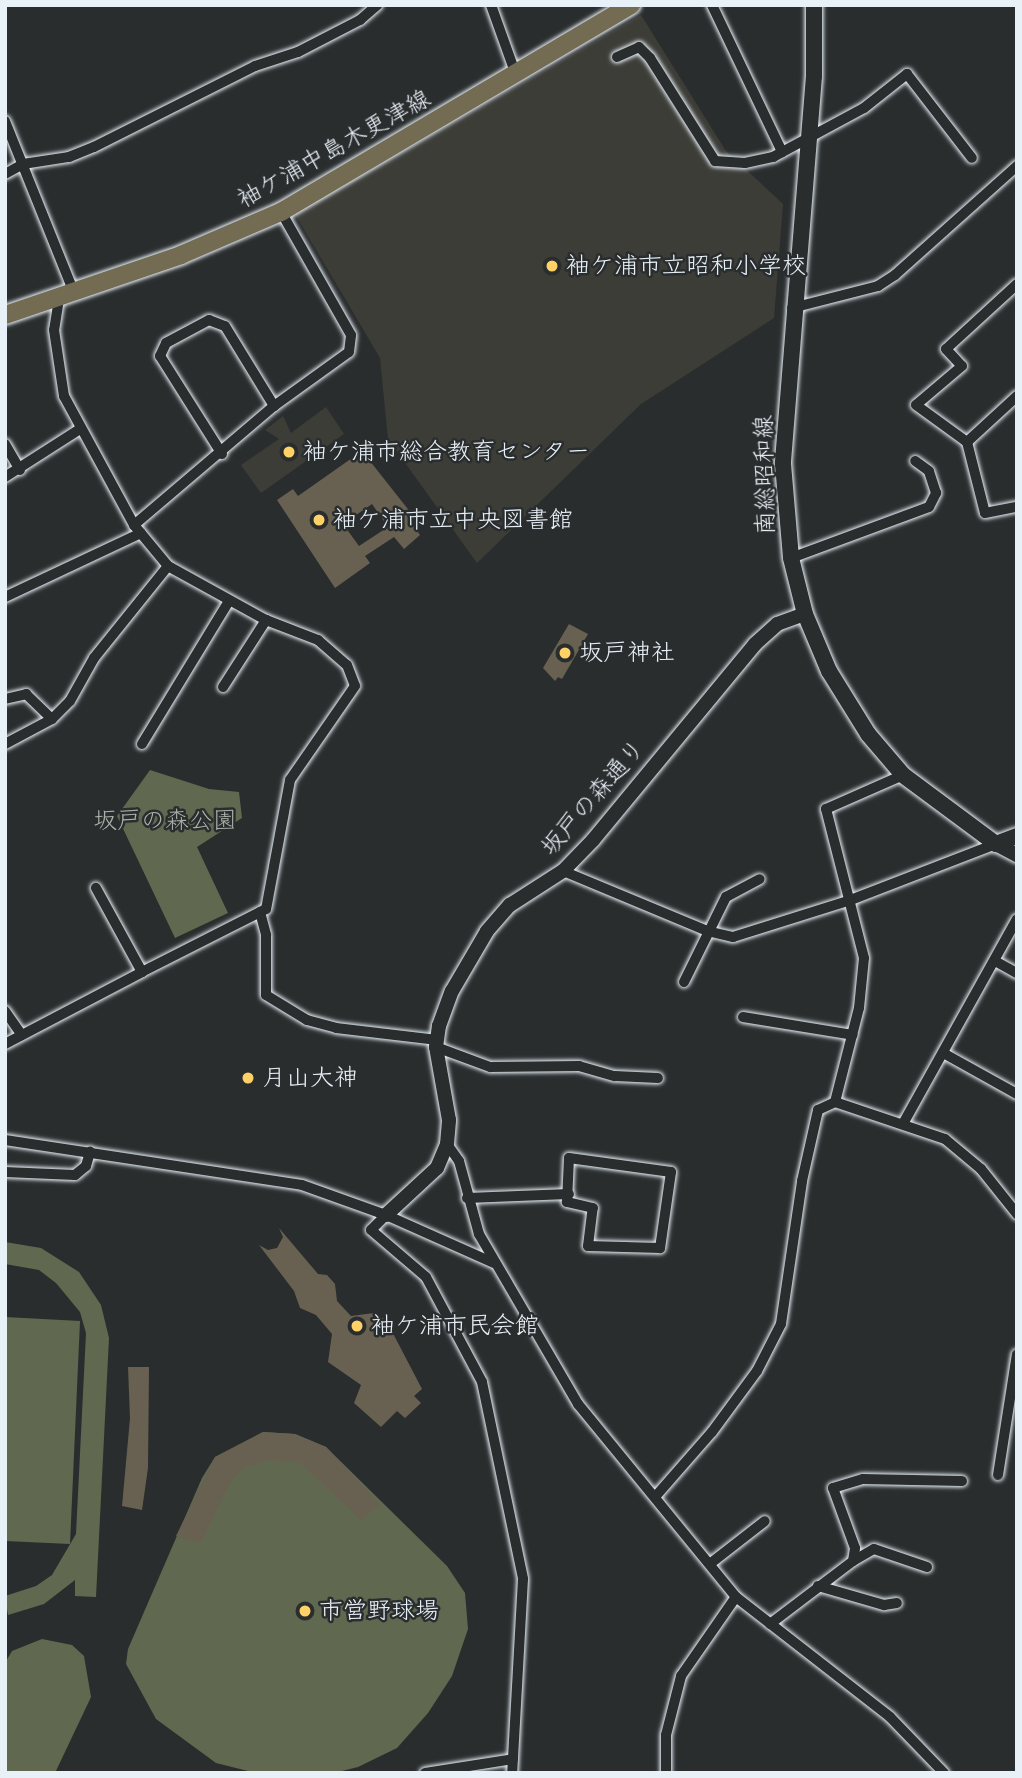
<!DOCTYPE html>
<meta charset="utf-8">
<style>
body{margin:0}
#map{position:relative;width:1022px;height:1778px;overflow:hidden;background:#2a2d2e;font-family:"Balsamiq Sans","Klee One",sans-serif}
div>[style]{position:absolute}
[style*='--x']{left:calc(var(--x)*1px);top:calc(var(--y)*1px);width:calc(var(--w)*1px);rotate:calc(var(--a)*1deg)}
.built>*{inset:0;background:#3d3d38}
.green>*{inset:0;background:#60694f}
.building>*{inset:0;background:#686151}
.roads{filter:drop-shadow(0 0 2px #e8f1f8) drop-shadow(0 0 2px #e8f1f8)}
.minor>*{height:10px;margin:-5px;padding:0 5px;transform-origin:5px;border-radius:5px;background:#2a2d2e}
.tertiary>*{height:14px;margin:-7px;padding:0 7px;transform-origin:7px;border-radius:7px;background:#2a2d2e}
.secondary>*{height:16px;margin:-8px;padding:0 8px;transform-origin:8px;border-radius:8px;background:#2a2d2e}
.primary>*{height:18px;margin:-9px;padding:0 9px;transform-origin:9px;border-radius:9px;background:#736b52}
.dots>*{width:19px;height:19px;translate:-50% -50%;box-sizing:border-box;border:4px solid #2a2d2e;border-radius:50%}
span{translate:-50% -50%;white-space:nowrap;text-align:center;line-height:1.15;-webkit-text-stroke:5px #2a2d2e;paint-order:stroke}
.street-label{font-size:24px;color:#e8f1f8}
.poi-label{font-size:24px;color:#e8f1f8}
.left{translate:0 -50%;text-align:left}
.park-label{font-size:24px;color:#abb4ac}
.frame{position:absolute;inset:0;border:7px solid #e8f1f8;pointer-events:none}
</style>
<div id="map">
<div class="built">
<div style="clip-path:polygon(641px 15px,726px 151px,783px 204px,774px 318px,641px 404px,477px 563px,388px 439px,380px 358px,295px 214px)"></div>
<div style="clip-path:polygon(326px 407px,344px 434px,261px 493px,241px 465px,279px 439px,265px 430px,283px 416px,291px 433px)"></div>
</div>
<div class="green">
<div style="clip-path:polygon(150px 770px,209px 789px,239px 792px,242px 818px,197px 847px,228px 913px,175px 938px,117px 816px)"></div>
<div style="clip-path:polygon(5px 1242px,41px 1248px,79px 1272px,101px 1305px,109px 1338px,96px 1597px,75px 1596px,75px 1580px,44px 1604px,8px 1615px,5px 1596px,36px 1586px,52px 1575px,76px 1534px,86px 1333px,80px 1312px,56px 1283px,39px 1270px,5px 1264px)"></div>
<div style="clip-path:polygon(5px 1317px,80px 1321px,70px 1544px,5px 1541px)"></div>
<div style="clip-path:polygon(263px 1432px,295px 1434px,326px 1447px,447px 1566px,465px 1593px,468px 1629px,452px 1676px,428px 1713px,397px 1748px,358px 1767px,334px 1773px,256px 1773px,216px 1763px,156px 1719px,126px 1664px,128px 1649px,202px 1478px,215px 1457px)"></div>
<div style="clip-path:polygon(42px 1639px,72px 1645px,84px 1656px,91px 1697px,55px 1773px,5px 1773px,5px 1663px,12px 1651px)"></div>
</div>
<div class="building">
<div style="clip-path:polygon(evenodd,362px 451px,411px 513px,407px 516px,420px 535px,404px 549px,394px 537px,365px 556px,370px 563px,335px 588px,277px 500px,293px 489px,298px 496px,362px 451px,372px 504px,388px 527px,359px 546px,343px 524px,372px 504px)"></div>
<div style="clip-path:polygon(569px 624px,588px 634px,562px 679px,558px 677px,555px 681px,543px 668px)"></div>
<div style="clip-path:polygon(279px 1228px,318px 1274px,327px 1275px,335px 1284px,337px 1301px,351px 1316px,374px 1313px,386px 1320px,422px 1389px,414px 1396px,421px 1403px,405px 1418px,397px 1411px,381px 1427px,354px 1403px,361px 1385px,328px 1362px,332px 1334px,316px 1315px,300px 1308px,294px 1291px,259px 1245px,268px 1250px,277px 1248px,283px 1237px)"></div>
<div style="clip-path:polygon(128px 1367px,149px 1367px,148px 1468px,142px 1510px,122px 1506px,130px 1418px)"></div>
<div style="clip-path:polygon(263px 1432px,295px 1434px,326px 1447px,380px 1505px,361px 1520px,301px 1463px,271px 1460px,244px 1467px,232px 1479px,200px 1544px,176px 1536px,215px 1457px)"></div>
</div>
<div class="roads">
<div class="minor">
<div style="--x:491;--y:5;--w:71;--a:70.3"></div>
<div style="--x:712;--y:5;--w:163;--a:64.5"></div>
<div style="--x:617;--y:57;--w:24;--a:-24"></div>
<div style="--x:639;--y:47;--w:16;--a:45"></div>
<div style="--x:650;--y:58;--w:122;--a:57.7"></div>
<div style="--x:715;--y:161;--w:30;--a:4"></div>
<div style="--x:745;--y:163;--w:29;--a:-12"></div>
<div style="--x:773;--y:157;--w:103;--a:-28.3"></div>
<div style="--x:864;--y:108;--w:55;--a:-38.3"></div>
<div style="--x:907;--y:74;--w:106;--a:52.3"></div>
<div style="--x:5;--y:121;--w:185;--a:68.1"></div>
<div style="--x:5;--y:174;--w:21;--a:-29"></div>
<div style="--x:23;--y:164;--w:47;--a:-8.7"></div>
<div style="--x:69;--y:157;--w:27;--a:-22"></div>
<div style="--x:94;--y:147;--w:180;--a:-26.7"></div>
<div style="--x:255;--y:66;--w:45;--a:-18"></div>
<div style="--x:298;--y:52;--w:70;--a:-27.3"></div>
<div style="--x:360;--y:20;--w:23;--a:-41"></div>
<div style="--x:1017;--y:284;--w:96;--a:137.5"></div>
<div style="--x:946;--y:349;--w:23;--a:47"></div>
<div style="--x:962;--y:366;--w:60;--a:139.7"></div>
<div style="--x:916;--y:405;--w:63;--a:36"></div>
<div style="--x:967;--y:442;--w:73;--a:75.8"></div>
<div style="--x:985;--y:513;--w:33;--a:-11"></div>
<div style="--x:59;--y:299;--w:31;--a:99"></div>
<div style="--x:54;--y:330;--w:67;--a:81.4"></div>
<div style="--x:64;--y:396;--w:147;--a:61.5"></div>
<div style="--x:134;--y:525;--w:53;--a:50.3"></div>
<div style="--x:168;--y:566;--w:112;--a:28.9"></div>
<div style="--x:266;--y:620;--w:56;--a:21"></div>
<div style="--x:318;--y:640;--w:38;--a:41"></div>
<div style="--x:347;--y:665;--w:22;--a:69"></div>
<div style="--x:355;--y:686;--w:114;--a:124.7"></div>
<div style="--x:290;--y:780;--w:131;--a:100.5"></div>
<div style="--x:266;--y:909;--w:139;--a:153.1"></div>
<div style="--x:792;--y:308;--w:89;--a:-14.3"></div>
<div style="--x:878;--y:286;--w:20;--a:-33"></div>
<div style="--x:895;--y:275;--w:164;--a:-41.8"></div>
<div style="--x:967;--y:442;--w:68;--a:-42.6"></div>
<div style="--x:5;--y:444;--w:30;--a:60"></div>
<div style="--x:222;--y:454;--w:116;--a:-122.3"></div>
<div style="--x:160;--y:356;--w:14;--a:-65"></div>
<div style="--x:166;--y:343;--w:49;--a:-28.1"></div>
<div style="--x:209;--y:320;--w:17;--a:21"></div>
<div style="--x:225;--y:326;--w:94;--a:58.5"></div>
<div style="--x:5;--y:477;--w:89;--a:-32.6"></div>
<div style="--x:134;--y:525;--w:184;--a:-40.4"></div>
<div style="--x:274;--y:406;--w:92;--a:-35.8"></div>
<div style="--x:349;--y:352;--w:17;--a:-83"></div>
<div style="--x:351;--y:335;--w:142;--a:-119.6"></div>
<div style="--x:791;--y:558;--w:147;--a:-20.3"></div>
<div style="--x:929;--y:507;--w:16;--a:-63"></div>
<div style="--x:936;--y:493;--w:23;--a:-108"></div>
<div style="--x:929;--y:471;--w:17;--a:-144"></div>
<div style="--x:5;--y:597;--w:150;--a:-25.2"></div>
<div style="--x:223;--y:687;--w:80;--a:-57.3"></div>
<div style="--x:5;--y:699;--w:22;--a:-13"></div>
<div style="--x:26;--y:694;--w:36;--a:44"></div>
<div style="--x:5;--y:744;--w:53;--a:-28"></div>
<div style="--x:52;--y:719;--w:25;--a:-45"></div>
<div style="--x:70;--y:701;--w:49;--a:-60.8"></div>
<div style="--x:94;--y:658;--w:118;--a:-51.2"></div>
<div style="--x:142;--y:744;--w:167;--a:-58.7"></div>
<div style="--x:563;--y:871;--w:156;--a:22.6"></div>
<div style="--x:707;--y:931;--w:27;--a:13"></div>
<div style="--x:733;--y:937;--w:121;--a:-17.4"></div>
<div style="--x:848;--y:901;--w:159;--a:-21.1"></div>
<div style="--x:260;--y:912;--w:24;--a:75"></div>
<div style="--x:266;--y:935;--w:60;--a:90"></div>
<div style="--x:266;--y:995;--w:48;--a:31.4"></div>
<div style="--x:307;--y:1020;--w:30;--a:15"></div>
<div style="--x:336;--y:1028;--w:102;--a:6.8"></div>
<div style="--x:995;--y:961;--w:25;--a:29"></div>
<div style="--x:684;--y:982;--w:95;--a:-63.7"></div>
<div style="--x:726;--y:897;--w:38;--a:-28"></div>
<div style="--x:5;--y:1011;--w:29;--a:55"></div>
<div style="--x:743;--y:1017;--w:111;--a:9.3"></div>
<div style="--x:5;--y:1044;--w:155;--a:-27.7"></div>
<div style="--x:142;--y:972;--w:96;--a:-118.7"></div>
<div style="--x:436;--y:1047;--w:58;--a:20.3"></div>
<div style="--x:490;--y:1067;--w:89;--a:-0.6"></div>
<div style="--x:579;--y:1066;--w:37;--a:16"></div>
<div style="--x:615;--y:1076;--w:43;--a:2.7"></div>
<div style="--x:945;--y:1054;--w:82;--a:29.1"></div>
<div style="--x:835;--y:1102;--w:97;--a:-75.7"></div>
<div style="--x:859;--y:1008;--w:50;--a:-84.3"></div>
<div style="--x:864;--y:958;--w:154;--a:-104.3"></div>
<div style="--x:826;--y:809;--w:84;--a:-23.8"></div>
<div style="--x:904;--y:1122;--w:232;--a:-60.9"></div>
<div style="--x:5;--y:1140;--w:300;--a:8.6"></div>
<div style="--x:302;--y:1185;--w:89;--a:19.7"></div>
<div style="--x:386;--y:1215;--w:118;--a:24"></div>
<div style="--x:447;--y:1144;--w:21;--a:55"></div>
<div style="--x:459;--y:1161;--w:76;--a:74.7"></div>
<div style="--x:479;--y:1234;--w:197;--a:59.8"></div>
<div style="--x:578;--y:1404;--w:249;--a:50.7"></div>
<div style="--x:736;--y:1597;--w:195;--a:37.9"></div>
<div style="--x:890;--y:1717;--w:78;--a:46"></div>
<div style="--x:569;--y:1158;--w:103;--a:7.8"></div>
<div style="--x:671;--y:1172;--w:77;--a:98.2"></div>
<div style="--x:660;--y:1248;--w:72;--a:-178.4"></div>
<div style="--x:588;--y:1246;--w:38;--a:-83"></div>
<div style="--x:593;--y:1208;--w:27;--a:-167"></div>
<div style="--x:567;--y:1202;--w:44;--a:-87.4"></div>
<div style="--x:5;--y:1172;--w:70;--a:2.5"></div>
<div style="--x:75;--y:1175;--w:14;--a:-39"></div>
<div style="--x:86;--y:1166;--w:15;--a:-74"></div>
<div style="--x:467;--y:1198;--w:102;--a:-2.2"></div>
<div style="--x:386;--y:1215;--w:21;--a:135"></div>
<div style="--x:371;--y:1230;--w:72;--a:40.5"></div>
<div style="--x:426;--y:1277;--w:119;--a:61.9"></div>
<div style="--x:482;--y:1382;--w:201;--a:78.2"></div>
<div style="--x:523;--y:1579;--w:194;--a:93.2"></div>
<div style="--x:998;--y:1475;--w:122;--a:-81.1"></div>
<div style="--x:655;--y:1497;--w:86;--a:-48.8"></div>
<div style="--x:712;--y:1432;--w:76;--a:-53.6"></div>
<div style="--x:757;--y:1371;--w:53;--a:-62.9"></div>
<div style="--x:781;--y:1324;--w:145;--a:-81.6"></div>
<div style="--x:802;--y:1181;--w:73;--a:-77.3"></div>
<div style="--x:818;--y:1110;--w:19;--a:-25"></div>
<div style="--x:835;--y:1102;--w:116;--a:18.6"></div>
<div style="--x:945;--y:1139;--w:47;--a:39.8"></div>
<div style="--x:981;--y:1169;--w:58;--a:51.3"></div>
<div style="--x:853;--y:1561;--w:24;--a:-30"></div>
<div style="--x:874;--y:1549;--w:56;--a:18.8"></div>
<div style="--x:711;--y:1563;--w:68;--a:-37.9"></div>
<div style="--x:818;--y:1586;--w:69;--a:16.1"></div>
<div style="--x:884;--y:1605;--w:13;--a:-9"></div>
<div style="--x:770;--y:1624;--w:104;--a:-37.2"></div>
<div style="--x:853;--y:1561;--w:13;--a:-81"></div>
<div style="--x:855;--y:1548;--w:64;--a:-110.1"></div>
<div style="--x:833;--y:1488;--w:31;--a:-17"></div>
<div style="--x:863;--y:1479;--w:99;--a:1.2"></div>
<div style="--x:425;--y:1773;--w:89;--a:-9"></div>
<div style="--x:666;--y:1773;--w:38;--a:-90"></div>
<div style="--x:666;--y:1735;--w:61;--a:-75.7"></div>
<div style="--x:681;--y:1676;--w:96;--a:-55.2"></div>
</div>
<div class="tertiary">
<div style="--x:996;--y:844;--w:24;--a:28"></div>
<div style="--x:386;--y:1215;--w:69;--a:-42.7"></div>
<div style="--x:437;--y:1168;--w:26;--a:-67"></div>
<div style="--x:447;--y:1144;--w:24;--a:-85"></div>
<div style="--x:449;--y:1120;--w:74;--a:-100.1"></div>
<div style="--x:436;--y:1047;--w:21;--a:-82"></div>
<div style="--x:439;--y:1026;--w:37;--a:-70"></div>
<div style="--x:452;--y:991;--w:69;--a:-59.7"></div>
<div style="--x:487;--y:931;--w:35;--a:-49"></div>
<div style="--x:510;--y:905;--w:63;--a:-32.7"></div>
<div style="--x:563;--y:871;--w:43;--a:-45.9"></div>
<div style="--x:593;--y:840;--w:254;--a:-50.4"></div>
<div style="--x:755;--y:644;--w:30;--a:-42"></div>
<div style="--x:777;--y:624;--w:30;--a:-20"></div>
</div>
<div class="secondary">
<div style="--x:814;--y:5;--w:71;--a:90"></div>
<div style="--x:814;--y:76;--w:389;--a:94.6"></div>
<div style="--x:783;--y:464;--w:94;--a:85.1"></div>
<div style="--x:791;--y:558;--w:58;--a:76"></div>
<div style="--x:805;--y:614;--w:62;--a:67.2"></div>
<div style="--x:829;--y:671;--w:74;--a:58.2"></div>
<div style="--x:868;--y:734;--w:54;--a:49.5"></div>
<div style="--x:903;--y:775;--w:116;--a:36.6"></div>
<div style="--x:996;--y:844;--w:22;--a:-21"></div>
</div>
<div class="primary">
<div style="--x:5;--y:315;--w:186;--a:-18.8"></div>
<div style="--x:181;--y:255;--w:109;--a:-23.3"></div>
<div style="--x:281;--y:212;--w:407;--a:-30.6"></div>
</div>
</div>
<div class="dots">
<div style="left:552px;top:266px;background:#ffd166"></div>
<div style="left:289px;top:452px;background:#ffd166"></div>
<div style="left:319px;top:520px;background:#ffd166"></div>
<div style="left:565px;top:653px;background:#ffd166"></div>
<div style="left:248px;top:1078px;background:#ffd166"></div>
<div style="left:357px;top:1326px;background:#ffd166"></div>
<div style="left:305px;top:1611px;background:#ffd166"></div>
</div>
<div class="street-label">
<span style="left:334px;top:149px;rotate:-29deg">袖ケ浦中島木更津線</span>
<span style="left:765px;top:475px;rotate:-91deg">南総昭和線</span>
<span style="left:593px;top:798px;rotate:-49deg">坂戸の森通り</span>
</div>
<div class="poi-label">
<span class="left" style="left:566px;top:266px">袖ケ浦市立昭和小学校</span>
<span class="left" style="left:303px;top:452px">袖ケ浦市総合教育センター</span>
<span class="left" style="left:333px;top:520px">袖ケ浦市立中央図書館</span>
<span class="left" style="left:579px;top:653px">坂戸神社</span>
<span class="left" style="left:262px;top:1078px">月山大神</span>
<span class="left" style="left:371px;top:1326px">袖ケ浦市民会館</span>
<span class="left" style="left:319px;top:1611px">市営野球場</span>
</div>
<div class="park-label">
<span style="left:165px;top:821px">坂戸の森公園</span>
</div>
<div class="frame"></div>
</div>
